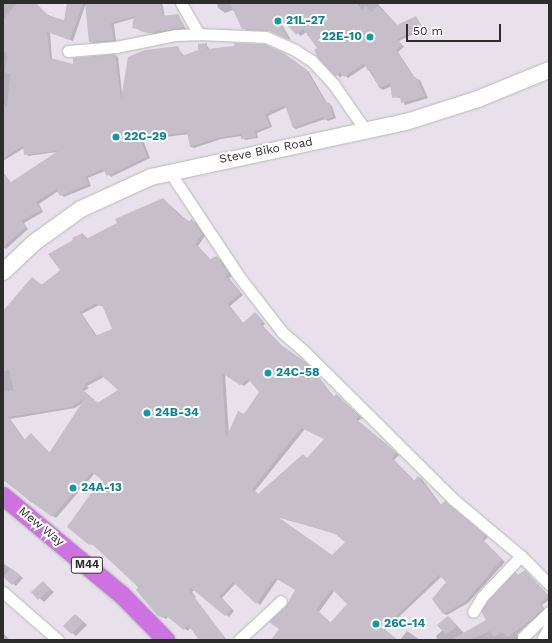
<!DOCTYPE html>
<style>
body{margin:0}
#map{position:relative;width:552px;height:643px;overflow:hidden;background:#e8e1ec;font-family:"Work Sans",sans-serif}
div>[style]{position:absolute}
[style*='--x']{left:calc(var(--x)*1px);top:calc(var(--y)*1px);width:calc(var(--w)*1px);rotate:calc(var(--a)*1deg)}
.shadow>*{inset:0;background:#0003}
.building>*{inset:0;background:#c6bfc9}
.roads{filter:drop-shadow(0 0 1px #b2bbb1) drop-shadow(0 0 1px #b2bbb1)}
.street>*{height:11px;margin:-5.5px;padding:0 5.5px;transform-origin:5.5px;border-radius:5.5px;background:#fff}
.secondary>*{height:16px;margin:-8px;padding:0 8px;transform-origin:8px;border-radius:8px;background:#fff}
.primary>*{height:18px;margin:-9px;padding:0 9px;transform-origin:9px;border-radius:9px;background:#cd72e0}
.dots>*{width:11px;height:11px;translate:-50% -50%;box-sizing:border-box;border:2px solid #fff;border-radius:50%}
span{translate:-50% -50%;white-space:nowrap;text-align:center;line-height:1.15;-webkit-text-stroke:4px #fff;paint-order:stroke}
.shield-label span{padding:1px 3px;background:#fff;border:1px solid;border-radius:3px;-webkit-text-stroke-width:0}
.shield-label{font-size:11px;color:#2d2d2d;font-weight:700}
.culture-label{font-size:12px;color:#0d838f;font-weight:700}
.left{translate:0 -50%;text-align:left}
.right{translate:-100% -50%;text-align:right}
.street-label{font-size:12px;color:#2d2d2d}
.frame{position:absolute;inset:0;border:4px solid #2d2d2d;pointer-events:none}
.scale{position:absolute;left:406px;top:24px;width:95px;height:18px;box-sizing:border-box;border:2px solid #2d2d2d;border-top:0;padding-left:5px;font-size:12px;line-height:14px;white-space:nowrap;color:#2d2d2d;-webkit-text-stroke:3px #fff;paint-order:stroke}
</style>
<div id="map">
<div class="shadow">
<div style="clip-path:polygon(3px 3px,37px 3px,31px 7px,64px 22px,68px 3px,86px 3px,73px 41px,50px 32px,52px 59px,74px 65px,115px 55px,118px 57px,122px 93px,177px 47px,184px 56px,199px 51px,206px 44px,210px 50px,285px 55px,309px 72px,327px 103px,332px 106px,336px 118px,328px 121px,325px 119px,296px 129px,293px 127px,287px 107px,268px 116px,272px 127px,257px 133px,258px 138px,245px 140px,242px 136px,221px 139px,194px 148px,191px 147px,189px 134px,143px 140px,150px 158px,111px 177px,105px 171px,88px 178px,91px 186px,64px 197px,58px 191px,39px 204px,43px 212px,24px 223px,28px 229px,6px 249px,3px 247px,3px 200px,57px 152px,28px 156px,24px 148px,3px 161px)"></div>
<div style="clip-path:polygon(86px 3px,162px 3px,165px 17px,178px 15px,186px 29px,155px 34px,144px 32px,133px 27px,135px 18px,114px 24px,116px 41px,93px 43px,90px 42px)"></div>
<div style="clip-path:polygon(217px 3px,377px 3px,398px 26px,416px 17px,424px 29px,399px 41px,404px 47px,398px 52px,415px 78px,420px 80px,428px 98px,405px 105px,401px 98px,393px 97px,392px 86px,383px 90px,380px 88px,366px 66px,348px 78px,343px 74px,340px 78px,306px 32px,301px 36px,286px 22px,282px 25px,291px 40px,271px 31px,246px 30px,233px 10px,225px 13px,218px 8px)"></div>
<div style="clip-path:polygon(evenodd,163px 199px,189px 222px,196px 222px,205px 236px,198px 246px,211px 260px,217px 257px,220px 259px,232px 276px,229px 278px,243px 295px,230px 306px,244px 324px,255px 313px,258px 315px,265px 324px,263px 326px,283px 347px,310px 366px,335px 398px,337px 395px,339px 397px,362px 418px,358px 421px,399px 455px,394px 460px,415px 481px,419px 477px,422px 479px,441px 505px,448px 504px,488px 537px,484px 541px,505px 562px,468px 603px,447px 615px,444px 614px,434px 599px,448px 581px,442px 576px,385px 630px,397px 640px,273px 640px,280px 629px,287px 606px,296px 589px,278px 579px,260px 605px,236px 583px,222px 598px,234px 611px,229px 617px,194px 590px,192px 592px,196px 597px,186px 609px,220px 640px,202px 640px,191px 627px,188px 631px,169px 616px,166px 619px,158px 614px,140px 587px,94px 545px,89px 544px,102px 479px,95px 473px,56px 518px,31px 502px,3px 479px,3px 312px,61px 271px,83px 234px,88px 239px,163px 199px,99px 305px,104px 307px,113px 329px,97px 336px,82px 314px,99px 305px,163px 199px,225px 373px,244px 386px,251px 380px,261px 391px,229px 435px,225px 373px,163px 199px,104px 377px,120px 390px,98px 403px,84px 391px,89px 388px,87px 386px,104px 377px,163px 199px,83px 403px,50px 453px,31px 434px,25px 440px,10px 419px,75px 408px,83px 403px,163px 199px,305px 429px,325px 439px,308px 459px,303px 455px,259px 495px,255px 491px,305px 429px,163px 199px,277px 517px,338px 534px,347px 541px,332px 556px,277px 517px,163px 199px,335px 590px,349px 604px,331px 623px,319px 612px,335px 590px)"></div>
<div style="clip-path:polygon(3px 563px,23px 578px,16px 586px,3px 576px)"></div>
<div style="clip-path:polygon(525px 571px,549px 596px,549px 600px,542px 605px,545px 610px,517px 634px,519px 636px,516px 640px,438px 640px,436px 636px,443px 630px,449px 617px,464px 633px,487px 620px,516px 573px,518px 575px)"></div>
<div style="clip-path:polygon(43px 582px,54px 592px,44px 602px,32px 592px)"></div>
<div style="clip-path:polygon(76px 615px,87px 625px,76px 636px,64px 626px)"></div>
<div style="clip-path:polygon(407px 631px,410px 633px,420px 640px,400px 640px)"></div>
<div style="clip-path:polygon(3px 633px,10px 640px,3px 640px)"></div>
</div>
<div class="building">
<div style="clip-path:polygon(17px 3px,36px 3px,49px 16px,64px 20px,67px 3px,83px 3px,70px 40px,47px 32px,50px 58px,73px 64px,73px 58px,115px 54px,121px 99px,128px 57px,145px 50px,178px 46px,182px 56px,198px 50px,198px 44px,207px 43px,207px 49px,234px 46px,234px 43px,264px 44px,282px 52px,306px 69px,325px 102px,330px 103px,333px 117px,324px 120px,323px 117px,293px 128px,285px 105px,265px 114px,270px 126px,255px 131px,256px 137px,241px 139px,241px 134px,218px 138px,190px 147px,187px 132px,141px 139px,147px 157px,107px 176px,103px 169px,85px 177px,89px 184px,60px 196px,56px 189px,36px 202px,41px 210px,21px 221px,26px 227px,3px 247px,3px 172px,11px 182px,58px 151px,24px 155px,23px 146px,3px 158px,3px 103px,7px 108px,10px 74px,5px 72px,7px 53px,3px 51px,3px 20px)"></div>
<div style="clip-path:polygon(85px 3px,160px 3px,163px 16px,178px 14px,184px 27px,151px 33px,140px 31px,140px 29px,132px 28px,134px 16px,111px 23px,114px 40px,89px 42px)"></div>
<div style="clip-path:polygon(230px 3px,357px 3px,362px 10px,366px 6px,371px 12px,378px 6px,397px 25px,416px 16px,422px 27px,397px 39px,402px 45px,396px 50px,414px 78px,416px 77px,425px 96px,401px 103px,400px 96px,392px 98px,390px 83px,379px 88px,371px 70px,368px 71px,364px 63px,344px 77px,340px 72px,336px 77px,318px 58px,314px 50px,317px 48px,303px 29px,296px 35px,283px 20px,279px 23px,289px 40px,267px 30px,242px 29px)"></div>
<div style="clip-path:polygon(evenodd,163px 198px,178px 214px,189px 221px,192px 219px,203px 234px,195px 244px,210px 259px,217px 256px,229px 274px,226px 276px,241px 293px,227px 304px,243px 323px,255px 312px,263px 322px,260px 324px,280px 344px,307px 363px,334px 397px,336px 394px,359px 416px,356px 419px,396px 452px,392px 458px,414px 481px,418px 476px,440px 505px,445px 501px,485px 535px,482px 539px,502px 559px,465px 602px,443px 614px,432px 599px,446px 582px,439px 575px,383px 628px,398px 640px,271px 640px,279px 629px,269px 622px,286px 606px,295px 590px,275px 578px,256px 604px,233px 582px,219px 596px,232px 609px,225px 616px,191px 588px,189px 590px,227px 640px,199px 640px,188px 625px,184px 630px,165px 615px,163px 618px,157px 615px,136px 590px,138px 587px,91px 543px,89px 545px,67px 527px,101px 479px,92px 472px,52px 517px,3px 480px,3px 392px,14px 390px,9px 370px,3px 372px,3px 311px,32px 277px,42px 285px,60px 270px,48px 254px,73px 240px,72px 238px,83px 233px,86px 239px,117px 223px,115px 219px,163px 198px,96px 303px,99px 306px,102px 305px,112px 329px,95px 336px,80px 312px,96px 303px,163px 198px,222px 373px,240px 385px,248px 379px,259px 392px,244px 414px,238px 411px,226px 438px,222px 373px,163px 198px,101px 375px,118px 390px,97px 403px,82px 389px,86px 386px,85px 384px,101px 375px,163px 198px,85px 398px,49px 453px,31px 433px,24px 440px,8px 417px,71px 407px,85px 398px,163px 198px,301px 428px,324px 439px,307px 458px,303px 454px,258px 494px,252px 489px,301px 428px,163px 198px,278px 517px,335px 534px,345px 542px,332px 555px,278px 517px,163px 198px,332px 589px,347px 604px,330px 623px,316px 609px,332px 589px)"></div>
<div style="clip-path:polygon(11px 568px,20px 575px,12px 585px,3px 577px)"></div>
<div style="clip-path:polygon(525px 570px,549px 596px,540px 603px,543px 608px,532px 619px,508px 637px,502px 632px,494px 637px,490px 631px,470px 640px,451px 640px,486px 620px,481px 611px,488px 601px,515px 572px,518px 575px)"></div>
<div style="clip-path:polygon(43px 581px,50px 589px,38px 600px,31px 592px)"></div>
<div style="clip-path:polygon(75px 614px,84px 622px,71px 634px,63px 626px)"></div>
<div style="clip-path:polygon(448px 616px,457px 626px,446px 635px,437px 625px)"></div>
</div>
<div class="roads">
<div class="street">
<div style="--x:181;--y:3;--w:36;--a:60"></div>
<div style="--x:68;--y:51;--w:48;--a:-4.8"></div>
<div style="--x:116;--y:47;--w:60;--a:-11.5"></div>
<div style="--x:175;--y:35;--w:24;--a:-2"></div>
<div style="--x:199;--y:34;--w:67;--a:2.6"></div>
<div style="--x:266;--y:37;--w:32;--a:24"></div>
<div style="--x:295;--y:50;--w:20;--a:33"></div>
<div style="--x:312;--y:61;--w:33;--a:47"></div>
<div style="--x:334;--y:85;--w:56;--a:55.2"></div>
<div style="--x:169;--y:171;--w:125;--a:56.4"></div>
<div style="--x:238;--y:275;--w:72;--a:52.3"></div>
<div style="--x:282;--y:332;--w:32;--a:41"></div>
<div style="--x:306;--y:353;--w:207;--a:44.8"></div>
<div style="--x:453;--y:499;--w:89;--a:40"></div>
<div style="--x:521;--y:556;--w:57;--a:133.6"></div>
<div style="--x:482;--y:597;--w:17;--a:121"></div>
<div style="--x:521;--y:556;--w:40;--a:45"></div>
<div style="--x:3;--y:592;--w:73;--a:41.1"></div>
<div style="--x:523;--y:637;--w:36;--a:-44"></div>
<div style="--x:239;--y:640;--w:57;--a:-42.9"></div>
<div style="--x:542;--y:640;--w:16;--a:-63"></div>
</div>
<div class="secondary">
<div style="--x:3;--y:272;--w:44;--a:-43.2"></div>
<div style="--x:35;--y:242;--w:57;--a:-35.7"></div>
<div style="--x:81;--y:209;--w:77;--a:-24.6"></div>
<div style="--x:151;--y:177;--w:261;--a:-12.2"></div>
<div style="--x:406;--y:122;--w:76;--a:-17.7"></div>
<div style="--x:478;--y:99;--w:77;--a:-22.2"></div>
</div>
<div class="primary">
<div style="--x:3;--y:496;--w:155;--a:39.8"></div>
<div style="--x:122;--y:595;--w:63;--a:45.6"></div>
</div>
</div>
<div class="dots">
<div style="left:278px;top:21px;background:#0f9aa8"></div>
<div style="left:370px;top:37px;background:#0f9aa8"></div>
<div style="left:116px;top:137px;background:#0f9aa8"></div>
<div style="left:268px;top:373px;background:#0f9aa8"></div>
<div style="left:147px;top:413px;background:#0f9aa8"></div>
<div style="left:73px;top:488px;background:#0f9aa8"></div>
<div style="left:376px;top:624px;background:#0f9aa8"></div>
</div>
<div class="shield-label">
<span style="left:87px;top:565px">M44</span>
</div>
<div class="culture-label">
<span class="left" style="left:286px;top:21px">21L-27</span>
<span class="right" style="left:362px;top:37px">22E-10</span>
<span class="left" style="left:124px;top:137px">22C-29</span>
<span class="left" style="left:276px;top:373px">24C-58</span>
<span class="left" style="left:155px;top:413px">24B-34</span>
<span class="left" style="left:81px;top:488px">24A-13</span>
<span class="left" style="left:384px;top:624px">26C-14</span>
</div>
<div class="street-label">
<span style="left:266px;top:151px;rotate:-11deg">Steve Biko Road</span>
<span style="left:41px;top:527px;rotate:39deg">Mew Way</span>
</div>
<div class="frame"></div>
<div class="scale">50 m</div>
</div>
